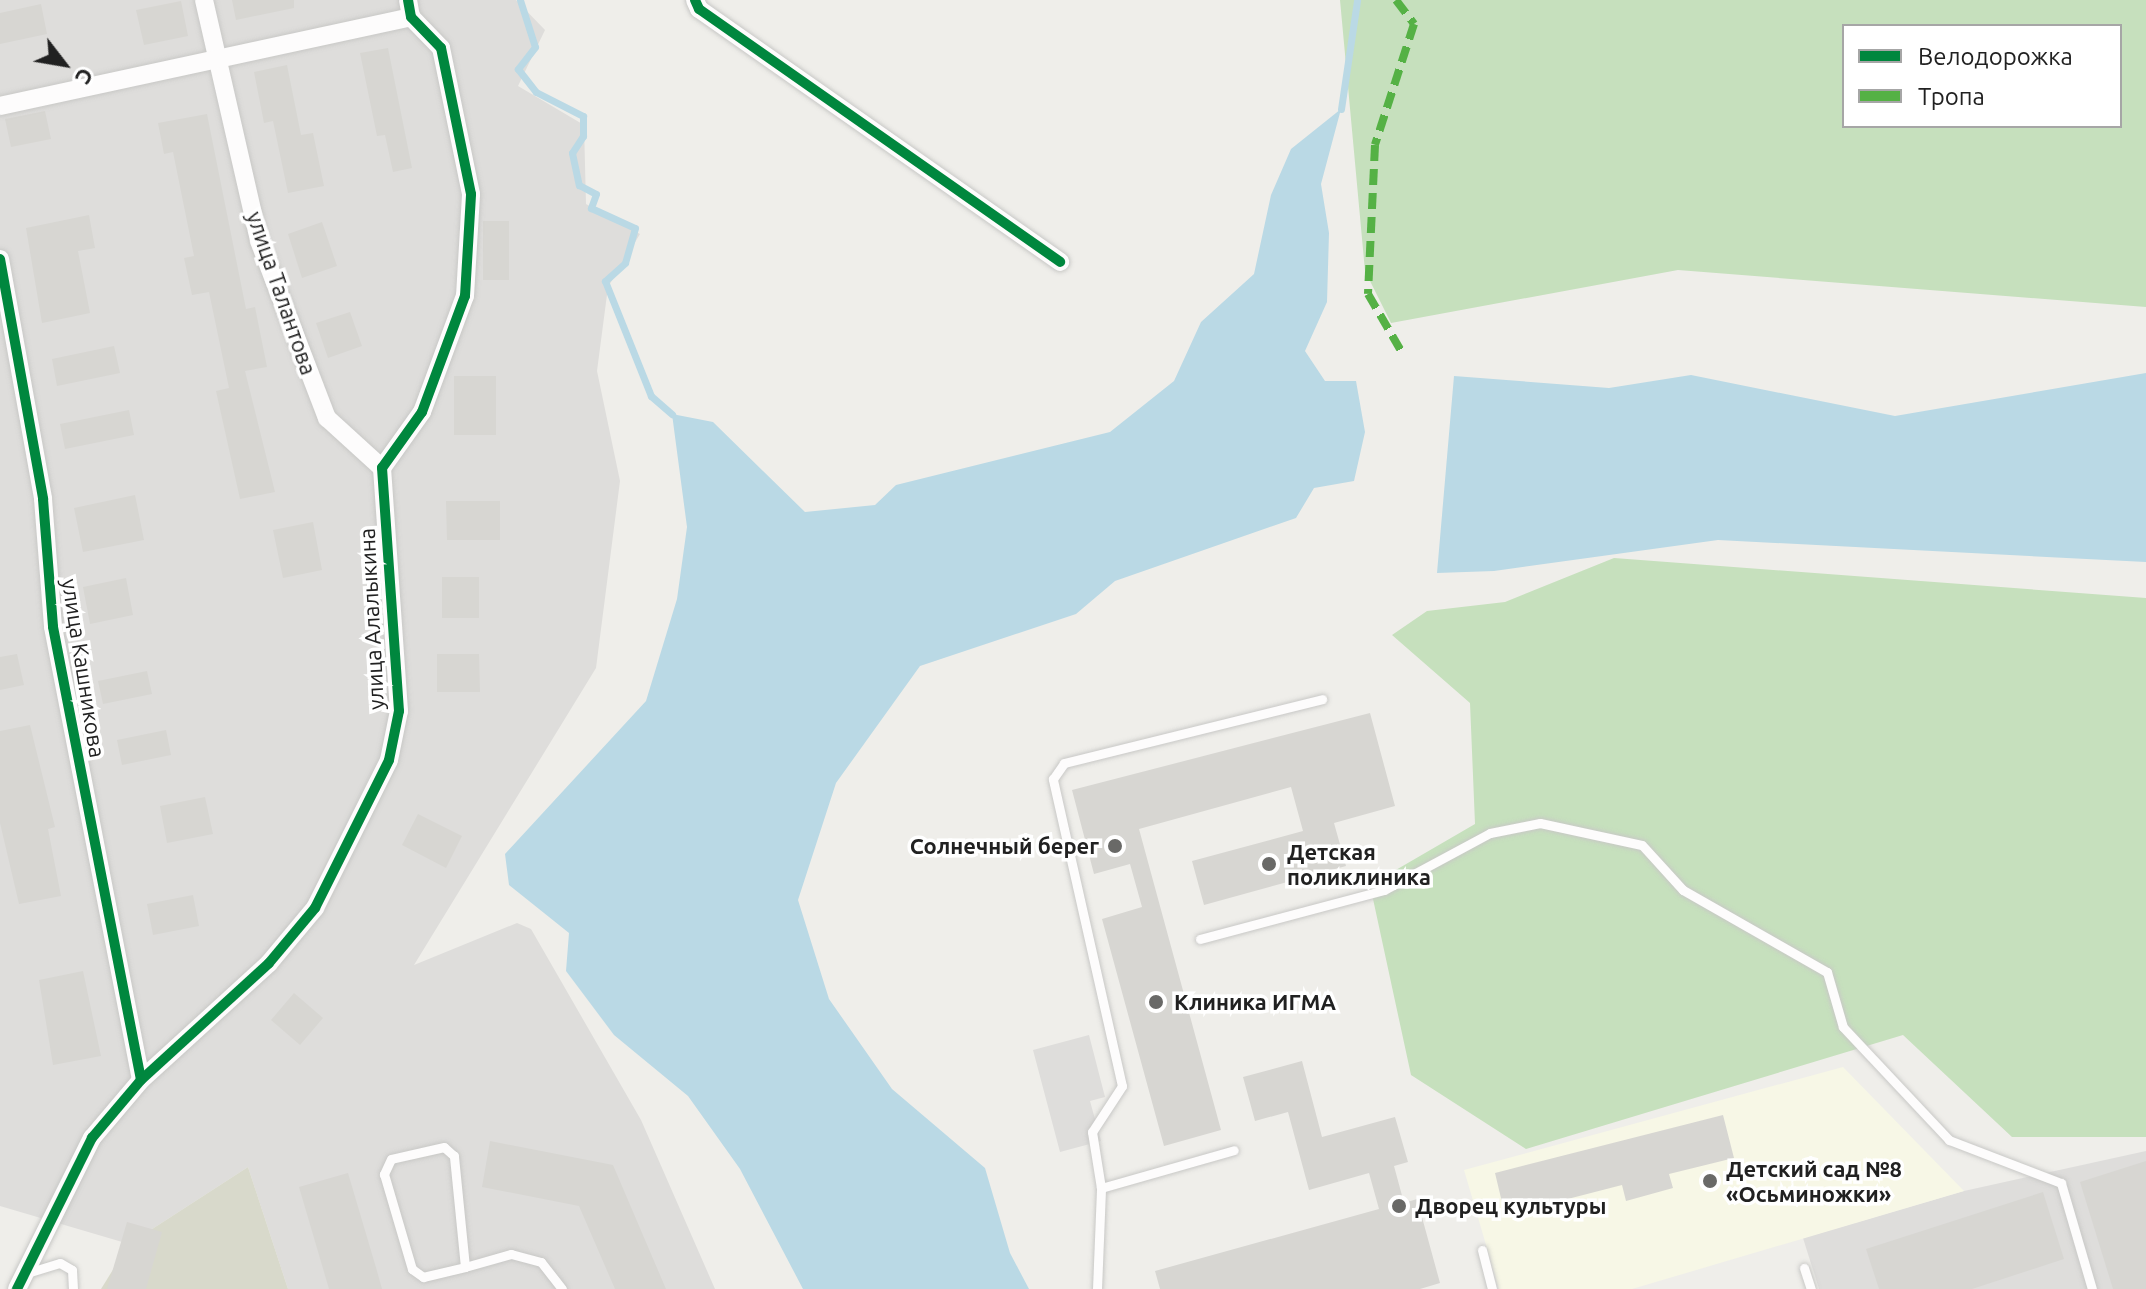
<!DOCTYPE html>
<meta charset="utf-8">
<style>
body{margin:0}
#map{position:relative;width:2146px;height:1289px;overflow:hidden;background:#efeeea;font-family:Ubuntu,sans-serif}
div>[style]{position:absolute}
[style*='--x']{left:calc(var(--x)*1px);top:calc(var(--y)*1px);width:calc(var(--w)*1px);rotate:calc(var(--a)*1deg)}
.residential>*{inset:0;background:#dedddb}
.education>*{inset:0;background:#f7f7e6}
.construction>*{inset:0;background:#d8d9cb}
.forest>*{inset:0;background:#c6e0bd}
.water>*{inset:0;background:#bad9e5}
.stream>*{height:7px;margin:-3.5px;padding:0 3.5px;transform-origin:3.5px;border-radius:3.5px;background:#bad9e5}
.building>*{inset:0;background:#d7d6d2}
.roads{filter:drop-shadow(0 0 2px #c8c8c6) drop-shadow(0 0 2px #c8c8c6)}
.lane>*{height:9px;margin:-4.5px;padding:0 4.5px;transform-origin:4.5px;border-radius:4.5px;background:#fdfcfc}
.street>*{height:18px;margin:-9px;padding:0 9px;transform-origin:9px;border-radius:9px;background:#fdfcfc}
.quiet>*{height:8px;margin-top:-4px;transform-origin:0;background:repeating-linear-gradient(90deg,#55b145 0 16px,transparent 0 24px)}
.cycleway>*{height:10px;margin:-5px;padding:0 5px;transform-origin:5px;border-radius:5px;background:#00873e}
.dots>*{width:22px;height:22px;translate:-50% -50%;box-sizing:border-box;border:4px solid #fff;border-radius:50%}
span{translate:-50% -50%;white-space:nowrap;text-align:center;line-height:1.15;-webkit-text-stroke:7px #fff;paint-order:stroke}
.street-label{font-size:22px;color:#212121}
.poi-label{font-size:22px;color:#212121;font-weight:700}
.right{translate:-100% -50%;text-align:right}
.left{translate:0 -50%;text-align:left}
.legend{position:absolute;left:1842px;top:24px;width:280px;height:104px;box-sizing:border-box;background:#fff;border:2px solid #a6a6a6;margin:0;padding:10px 14px;list-style:none;font-size:24px;color:#212121}
.legend li{display:flex;align-items:center;gap:16px;height:40px}
.legend b{width:40px;border:2px solid #a6a6a6}
.north{position:absolute;left:24px;top:24px;width:80px;height:80px;-webkit-text-stroke:6px #fff;paint-order:stroke;rotate:121deg;font-size:22px;font-weight:700;line-height:32px;text-align:center;color:#212121}
.north::after{content:'';display:block;margin:auto;width:28px;height:36px;background:#212121;clip-path:polygon(50% 0,100% 100%,50% 72%,0 100%)}
</style>
<div id="map">
<div class="residential">
<div style="clip-path:polygon(0 0,516px 0,545px 30px,518px 86px,584px 125px,586px 204px,640px 234px,608px 287px,597px 371px,620px 481px,596px 668px,414px 965px,517px 923px,531px 929px,641px 1120px,715px 1289px,288px 1289px,248px 1167px,129px 1244px,0 1206px)"></div>
<div style="clip-path:polygon(1089px 1035px,1105px 1097px,1090px 1101px,1101px 1141px,1060px 1152px,1033px 1050px)"></div>
<div style="clip-path:polygon(2146px 1151px,2146px 1289px,1819px 1289px,1803px 1238px,1964px 1191px)"></div>
</div>
<div class="education">
<div style="clip-path:polygon(1843px 1067px,1964px 1191px,1632px 1289px,1499px 1289px,1464px 1170px)"></div>
</div>
<div class="construction">
<div style="clip-path:polygon(248px 1167px,288px 1289px,101px 1289px,129px 1244px)"></div>
</div>
<div class="forest">
<div style="clip-path:polygon(evenodd,1340px 0,2146px 0,2146px 307px,1678px 270px,1391px 323px,1365px 271px,1340px 0,2120px 26px,2120px 126px,1844px 126px,1844px 26px,2120px 26px)"></div>
<div style="clip-path:polygon(1614px 558px,2146px 598px,2146px 1137px,2012px 1137px,1903px 1035px,1526px 1149px,1411px 1075px,1370px 885px,1475px 824px,1470px 703px,1392px 635px,1427px 611px,1505px 602px)"></div>
</div>
<div class="water">
<div style="clip-path:polygon(1341px 109px,1321px 184px,1329px 233px,1327px 302px,1305px 351px,1325px 381px,1356px 381px,1365px 432px,1354px 481px,1314px 488px,1296px 518px,1115px 581px,1076px 614px,920px 666px,836px 783px,798px 900px,829px 999px,892px 1089px,985px 1168px,1010px 1253px,1029px 1289px,803px 1289px,740px 1169px,688px 1096px,614px 1035px,566px 971px,569px 933px,509px 885px,505px 854px,646px 701px,677px 599px,687px 527px,672px 414px,713px 422px,805px 512px,875px 505px,896px 485px,1110px 432px,1174px 381px,1201px 322px,1254px 274px,1271px 195px,1291px 149px)"></div>
<div style="clip-path:polygon(2146px 373px,2146px 562px,1718px 540px,1494px 571px,1437px 573px,1454px 376px,1609px 388px,1691px 375px,1895px 416px)"></div>
</div>
<div class="stream">
<div style="--x:520;--y:0;--w:49;--a:72.3"></div>
<div style="--x:535;--y:47;--w:28;--a:128"></div>
<div style="--x:518;--y:69;--w:29;--a:52"></div>
<div style="--x:536;--y:92;--w:53;--a:27.1"></div>
<div style="--x:583;--y:116;--w:20;--a:90"></div>
<div style="--x:583;--y:136;--w:20;--a:123"></div>
<div style="--x:572;--y:153;--w:33;--a:78"></div>
<div style="--x:579;--y:185;--w:19;--a:28"></div>
<div style="--x:596;--y:194;--w:15;--a:110"></div>
<div style="--x:591;--y:208;--w:48;--a:24.4"></div>
<div style="--x:635;--y:228;--w:36;--a:106"></div>
<div style="--x:625;--y:263;--w:27;--a:138"></div>
<div style="--x:605;--y:281;--w:124;--a:68.2"></div>
<div style="--x:651;--y:396;--w:28;--a:41"></div>
<div style="--x:1341;--y:109;--w:110;--a:-81.6"></div>
</div>
<div class="building">
<div style="clip-path:polygon(232px 0,294px 0,294px 8px,236px 20px)"></div>
<div style="clip-path:polygon(181px 1px,188px 36px,144px 45px,136px 10px)"></div>
<div style="clip-path:polygon(41px 4px,47px 34px,0 44px,0 13px)"></div>
<div style="clip-path:polygon(388px 48px,412px 168px,393px 172px,385px 135px,377px 136px,360px 53px)"></div>
<div style="clip-path:polygon(287px 65px,301px 135px,313px 133px,324px 186px,288px 193px,273px 121px,264px 123px,254px 72px)"></div>
<div style="clip-path:polygon(45px 111px,51px 139px,11px 147px,5px 119px)"></div>
<div style="clip-path:polygon(207px 114px,246px 309px,255px 307px,267px 367px,245px 371px,275px 492px,240px 499px,216px 391px,229px 388px,209px 292px,192px 295px,184px 258px,194px 256px,173px 152px,164px 154px,158px 123px)"></div>
<div style="clip-path:polygon(89px 215px,95px 248px,78px 251px,90px 313px,42px 323px,26px 228px)"></div>
<div style="clip-path:polygon(483px 221px,509px 221px,509px 280px,483px 280px)"></div>
<div style="clip-path:polygon(322px 222px,337px 266px,302px 278px,288px 234px)"></div>
<div style="clip-path:polygon(350px 312px,362px 346px,328px 358px,316px 323px)"></div>
<div style="clip-path:polygon(114px 346px,120px 373px,57px 386px,52px 359px)"></div>
<div style="clip-path:polygon(454px 376px,496px 376px,496px 435px,454px 435px)"></div>
<div style="clip-path:polygon(129px 410px,134px 435px,65px 449px,60px 424px)"></div>
<div style="clip-path:polygon(135px 495px,144px 540px,83px 552px,74px 508px)"></div>
<div style="clip-path:polygon(446px 501px,500px 501px,500px 540px,447px 540px)"></div>
<div style="clip-path:polygon(313px 522px,322px 570px,283px 578px,273px 530px)"></div>
<div style="clip-path:polygon(442px 577px,479px 577px,479px 618px,442px 618px)"></div>
<div style="clip-path:polygon(126px 578px,133px 615px,90px 624px,83px 587px)"></div>
<div style="clip-path:polygon(17px 654px,24px 685px,0 690px,0 657px)"></div>
<div style="clip-path:polygon(437px 654px,479px 654px,480px 692px,437px 692px)"></div>
<div style="clip-path:polygon(147px 671px,152px 694px,103px 704px,98px 681px)"></div>
<div style="clip-path:polygon(1370px 713px,1395px 806px,1334px 823px,1346px 866px,1204px 905px,1192px 861px,1303px 831px,1291px 787px,1139px 829px,1221px 1130px,1164px 1146px,1102px 919px,1142px 907px,1130px 864px,1094px 874px,1072px 790px)"></div>
<div style="clip-path:polygon(30px 725px,55px 827px,48px 829px,61px 896px,19px 904px,0 823px,0 731px)"></div>
<div style="clip-path:polygon(166px 730px,171px 755px,122px 765px,117px 740px)"></div>
<div style="clip-path:polygon(205px 797px,213px 834px,167px 843px,160px 806px)"></div>
<div style="clip-path:polygon(418px 814px,462px 836px,446px 868px,402px 845px)"></div>
<div style="clip-path:polygon(193px 895px,199px 926px,153px 935px,147px 904px)"></div>
<div style="clip-path:polygon(83px 971px,101px 1056px,53px 1065px,39px 980px)"></div>
<div style="clip-path:polygon(294px 993px,323px 1018px,300px 1045px,271px 1020px)"></div>
<div style="clip-path:polygon(1302px 1061px,1322px 1137px,1395px 1117px,1408px 1162px,1394px 1166px,1404px 1203px,1417px 1199px,1440px 1283px,1420px 1289px,1160px 1289px,1155px 1271px,1379px 1209px,1369px 1173px,1309px 1190px,1288px 1112px,1255px 1121px,1243px 1077px)"></div>
<div style="clip-path:polygon(1723px 1115px,1734px 1158px,1669px 1174px,1673px 1188px,1626px 1201px,1622px 1185px,1505px 1215px,1495px 1173px)"></div>
<div style="clip-path:polygon(490px 1141px,613px 1165px,666px 1289px,615px 1289px,579px 1206px,482px 1187px)"></div>
<div style="clip-path:polygon(2146px 1161px,2146px 1289px,2113px 1289px,2080px 1182px)"></div>
<div style="clip-path:polygon(348px 1173px,377px 1271px,382px 1289px,329px 1289px,299px 1187px)"></div>
<div style="clip-path:polygon(2043px 1192px,2064px 1259px,1972px 1289px,1879px 1289px,1866px 1249px)"></div>
<div style="clip-path:polygon(127px 1222px,162px 1232px,146px 1289px,107px 1289px)"></div>
</div>
<div class="roads">
<div class="lane">
<div style="--x:1200;--y:939;--w:190;--a:-14.9"></div>
<div style="--x:1384;--y:890;--w:120;--a:-28.3"></div>
<div style="--x:1490;--y:833;--w:51;--a:-11.3"></div>
<div style="--x:1540;--y:823;--w:104;--a:12.2"></div>
<div style="--x:1642;--y:845;--w:61;--a:47.7"></div>
<div style="--x:1683;--y:890;--w:166;--a:29.7"></div>
<div style="--x:1827;--y:972;--w:57;--a:73.8"></div>
<div style="--x:1843;--y:1027;--w:155;--a:46.8"></div>
<div style="--x:1949;--y:1140;--w:120;--a:21"></div>
<div style="--x:2061;--y:1183;--w:110;--a:73.7"></div>
<div style="--x:1101;--y:1188;--w:138;--a:-15.9"></div>
<div style="--x:1482;--y:1250;--w:40;--a:75.6"></div>
<div style="--x:465;--y:1267;--w:112;--a:-95.7"></div>
<div style="--x:454;--y:1156;--w:13;--a:-138"></div>
<div style="--x:444;--y:1147;--w:54;--a:167.2"></div>
<div style="--x:391;--y:1159;--w:17;--a:115"></div>
<div style="--x:384;--y:1174;--w:99;--a:73.6"></div>
<div style="--x:412;--y:1269;--w:14;--a:36"></div>
<div style="--x:423;--y:1277;--w:43;--a:-13.4"></div>
<div style="--x:465;--y:1267;--w:48;--a:-15.8"></div>
<div style="--x:511;--y:1254;--w:31;--a:15"></div>
<div style="--x:541;--y:1262;--w:34;--a:52"></div>
<div style="--x:1804;--y:1268;--w:22;--a:72"></div>
<div style="--x:27;--y:1273;--w:34;--a:-17"></div>
<div style="--x:60;--y:1263;--w:14;--a:30"></div>
<div style="--x:72;--y:1270;--w:19;--a:87"></div>
<div style="--x:1097;--y:1289;--w:101;--a:-87.7"></div>
<div style="--x:1101;--y:1188;--w:57;--a:-99.1"></div>
<div style="--x:1092;--y:1132;--w:55;--a:-56.9"></div>
<div style="--x:1122;--y:1086;--w:315;--a:-102.7"></div>
<div style="--x:1053;--y:779;--w:19;--a:-55"></div>
<div style="--x:1064;--y:763;--w:266;--a:-13.9"></div>
</div>
<div class="street">
<div style="--x:204;--y:0;--w:247;--a:77.1"></div>
<div style="--x:259;--y:241;--w:190;--a:69"></div>
<div style="--x:327;--y:418;--w:74;--a:42.3"></div>
<div style="--x:695;--y:0;--w:10;--a:66"></div>
<div style="--x:699;--y:9;--w:441;--a:35"></div>
<div style="--x:0;--y:106;--w:421;--a:-12.2"></div>
<div style="--x:0;--y:259;--w:244;--a:79.8"></div>
<div style="--x:43;--y:499;--w:128;--a:85.5"></div>
<div style="--x:53;--y:627;--w:461;--a:79"></div>
<div style="--x:17;--y:1289;--w:169;--a:-63.6"></div>
<div style="--x:92;--y:1138;--w:76;--a:-49.8"></div>
<div style="--x:141;--y:1080;--w:173;--a:-42.4"></div>
<div style="--x:269;--y:963;--w:72;--a:-50.1"></div>
<div style="--x:315;--y:908;--w:165;--a:-63.4"></div>
<div style="--x:389;--y:760;--w:50;--a:-78.5"></div>
<div style="--x:399;--y:711;--w:244;--a:-94"></div>
<div style="--x:382;--y:468;--w:69;--a:-54.5"></div>
<div style="--x:422;--y:412;--w:124;--a:-69.7"></div>
<div style="--x:465;--y:296;--w:102;--a:-86.6"></div>
<div style="--x:471;--y:194;--w:149;--a:-101.6"></div>
<div style="--x:441;--y:48;--w:43;--a:-134.1"></div>
<div style="--x:411;--y:17;--w:17;--a:-100"></div>
</div>
</div>
<div class="quiet">
<div style="--x:1396;--y:0;--w:30;--a:53"></div>
<div style="--x:1414;--y:24;--w:127;--a:107.9"></div>
<div style="--x:1375;--y:145;--w:149;--a:92.7"></div>
<div style="--x:1368;--y:294;--w:66;--a:59.9"></div>
</div>
<div class="cycleway">
<div style="--x:695;--y:0;--w:10;--a:66"></div>
<div style="--x:699;--y:9;--w:441;--a:35"></div>
<div style="--x:0;--y:259;--w:244;--a:79.8"></div>
<div style="--x:43;--y:499;--w:128;--a:85.5"></div>
<div style="--x:53;--y:627;--w:461;--a:79"></div>
<div style="--x:17;--y:1289;--w:169;--a:-63.6"></div>
<div style="--x:92;--y:1138;--w:76;--a:-49.8"></div>
<div style="--x:141;--y:1080;--w:173;--a:-42.4"></div>
<div style="--x:269;--y:963;--w:72;--a:-50.1"></div>
<div style="--x:315;--y:908;--w:165;--a:-63.4"></div>
<div style="--x:389;--y:760;--w:50;--a:-78.5"></div>
<div style="--x:399;--y:711;--w:244;--a:-94"></div>
<div style="--x:382;--y:468;--w:69;--a:-54.5"></div>
<div style="--x:422;--y:412;--w:124;--a:-69.7"></div>
<div style="--x:465;--y:296;--w:102;--a:-86.6"></div>
<div style="--x:471;--y:194;--w:149;--a:-101.6"></div>
<div style="--x:441;--y:48;--w:43;--a:-134.1"></div>
<div style="--x:411;--y:17;--w:17;--a:-100"></div>
</div>
<div class="dots">
<div style="left:1115px;top:846px;background:#696967"></div>
<div style="left:1269px;top:864px;background:#696967"></div>
<div style="left:1156px;top:1002px;background:#696967"></div>
<div style="left:1710px;top:1181px;background:#696967"></div>
<div style="left:1399px;top:1206px;background:#696967"></div>
</div>
<div class="street-label">
<span style="left:282px;top:293px;rotate:71deg">улица Талантова</span>
<span style="left:371px;top:619px;rotate:-93deg">улица Алалыкина</span>
<span style="left:84px;top:668px;rotate:81deg">улица Кашникова</span>
</div>
<div class="poi-label">
<span class="right" style="left:1099px;top:846px">Солнечный берег</span>
<span class="left" style="left:1287px;top:864px">Детская<br>поликлиника</span>
<span class="left" style="left:1174px;top:1002px">Клиника ИГМА</span>
<span class="left" style="left:1726px;top:1181px">Детский сад №8<br>«Осьминожки»</span>
<span class="left" style="left:1415px;top:1206px">Дворец культуры</span>
</div>
<ul class="legend">
<li><b style="height:10px;background:#00873e"></b>Велодорожка</li>
<li><b style="height:10px;background:#55b145"></b>Тропа</li>
</ul>
<div class="north">С</div>
</div>
